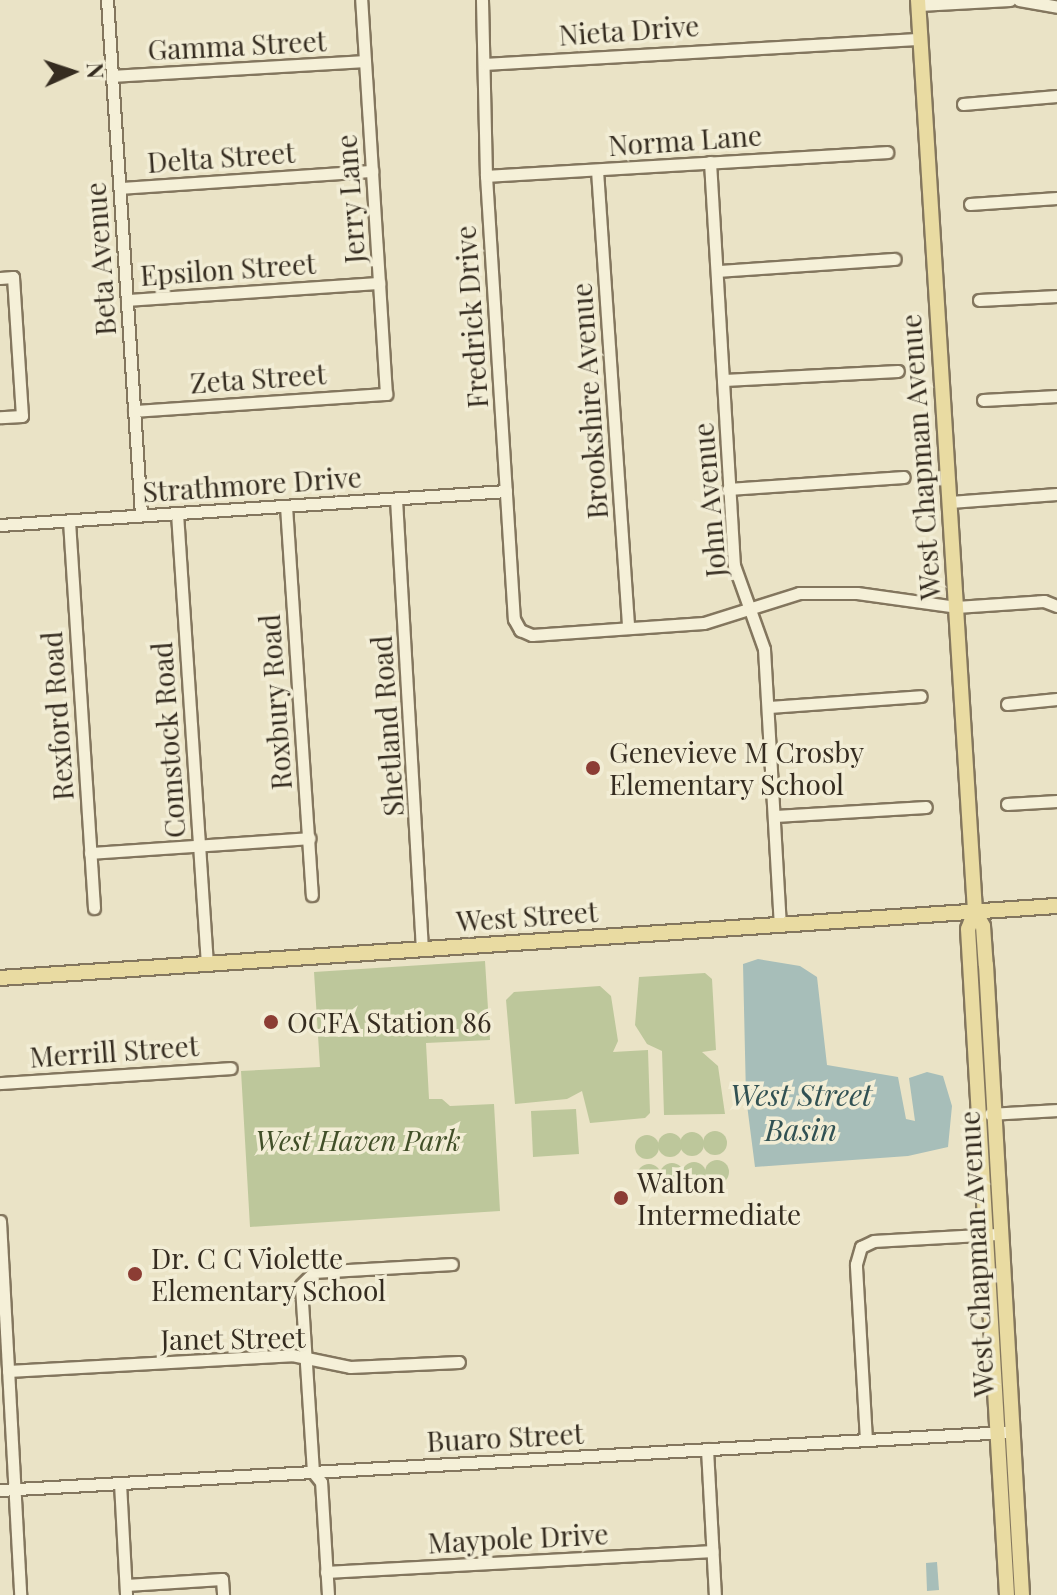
<!DOCTYPE html>
<style>
body{margin:0}
#map{position:relative;width:1057px;height:1595px;overflow:hidden;background:#eae3c6;font-family:"Playfair Display",serif}
div>[style]{position:absolute}
.green>*{inset:0;background:#bdc79b}
.round{border-radius:50%}
.water>*{inset:0;background:#a7beb9}
.roads{filter:drop-shadow(2px 0 #83765e) drop-shadow(-2px 0 #83765e) drop-shadow(0 2px #83765e) drop-shadow(0 -2px #83765e)}
.minor>*{height:11px;margin:-5.5px;padding:0 5.5px;transform-origin:5.5px;border-radius:5.5px;background:#f5f0d8}
.major>*{height:14px;margin:-7px;padding:0 7px;transform-origin:7px;border-radius:7px;background:#e9dba2}
.dots>*{width:22px;height:22px;translate:-50% -50%;box-sizing:border-box;border:4px solid #f2edd5;border-radius:50%}
span{translate:-50% -50%;white-space:nowrap;text-align:center;line-height:1.15;-webkit-text-stroke:7px #f2edd5;paint-order:stroke}
.street-label{font-size:28px;color:#352c20}
.poi-label{font-size:28px;color:#352c20}
.left{translate:0 -50%;text-align:left}
.park-label{font-size:28px;color:#414f28;font-style:italic}
.water-label{font-size:30px;color:#315153;font-style:italic}
.north{position:absolute;left:32px;top:32px;width:80px;height:80px;-webkit-text-stroke:6px #f2edd5;paint-order:stroke;rotate:87deg;font-size:22px;font-weight:700;line-height:32px;text-align:center;color:#352c20}
.north::after{content:'';display:block;margin:auto;width:28px;height:36px;background:#352c20;clip-path:polygon(50% 0,100% 100%,50% 72%,0 100%)}
</style>
<div id="map">
<div class="green">
<i style="clip-path:polygon(485px 961px,490px 1040px,426px 1043px,429px 1099px,442px 1099px,450px 1106px,494px 1104px,500px 1211px,250px 1227px,241px 1071px,320px 1067px,314px 972px)"></i>
<i style="clip-path:polygon(705px 973px,712px 979px,716px 1050px,702px 1052px,718px 1066px,725px 1114px,664px 1115px,662px 1051px,647px 1044px,635px 1025px,639px 977px)"></i>
<i style="clip-path:polygon(600px 986px,611px 996px,618px 1041px,613px 1052px,648px 1050px,650px 1113px,645px 1118px,590px 1123px,582px 1091px,567px 1099px,515px 1104px,506px 1000px,514px 992px)"></i>
<i style="clip-path:polygon(576px 1109px,579px 1154px,533px 1157px,531px 1111px)"></i>
<i class="round" style="left:703px;top:1131px;width:24px;height:24px"></i>
<i class="round" style="left:680px;top:1132px;width:24px;height:24px"></i>
<i class="round" style="left:658px;top:1133px;width:24px;height:24px"></i>
<i class="round" style="left:635px;top:1135px;width:24px;height:24px"></i>
<i class="round" style="left:705px;top:1160px;width:24px;height:24px"></i>
<i class="round" style="left:682px;top:1162px;width:24px;height:24px"></i>
<i class="round" style="left:660px;top:1163px;width:24px;height:24px"></i>
<i class="round" style="left:637px;top:1164px;width:24px;height:24px"></i>
</div>
<div class="water">
<i style="clip-path:polygon(758px 959px,800px 966px,817px 977px,827px 1065px,898px 1077px,906px 1119px,915px 1121px,909px 1078px,927px 1072px,943px 1076px,952px 1106px,948px 1147px,908px 1156px,755px 1167px,746px 1097px,743px 964px)"></i>
<i style="clip-path:polygon(937px 1562px,939px 1590px,927px 1591px,926px 1563px)"></i>
</div>
<div class="roads">
<div class="minor">
<i style="left:107px;top:0;width:516px;rotate:86.22deg"></i>
<i style="left:482px;top:0;width:176px;rotate:88.7deg"></i>
<i style="left:486px;top:176px;width:444px;rotate:86.4deg"></i>
<i style="left:514px;top:619px;width:13px;rotate:61deg"></i>
<i style="left:520px;top:630px;width:13px;rotate:23deg"></i>
<i style="left:532px;top:635px;width:172px;rotate:-4deg"></i>
<i style="left:704px;top:623px;width:100px;rotate:-17.5deg"></i>
<i style="left:799px;top:593px;width:58px"></i>
<i style="left:857px;top:593px;width:100px;rotate:8deg"></i>
<i style="left:956px;top:607px;width:88px;rotate:-3.9deg"></i>
<i style="left:1044px;top:601px;width:14px;rotate:21deg"></i>
<i style="left:1019px;top:0;width:39px;rotate:10deg"></i>
<i style="left:919px;top:5px;width:91px;rotate:-3.1deg"></i>
<i style="left:485px;top:64px;width:436px;rotate:-3.3deg"></i>
<i style="left:112px;top:76px;width:253px;rotate:-3.4deg"></i>
<i style="left:963px;top:104px;width:94px;rotate:-4.9deg"></i>
<i style="left:710px;top:162px;width:404px;rotate:86.6deg"></i>
<i style="left:734px;top:565px;width:89px;rotate:70.3deg"></i>
<i style="left:764px;top:649px;width:277px;rotate:86.7deg"></i>
<i style="left:597px;top:170px;width:459px;rotate:86.1deg"></i>
<i style="left:486px;top:176px;width:402px;rotate:-3.4deg"></i>
<i style="left:120px;top:188px;width:253px;rotate:-3.9deg"></i>
<i style="left:970px;top:204px;width:87px;rotate:-3.9deg"></i>
<i style="left:718px;top:271px;width:177px;rotate:-3.9deg"></i>
<i style="left:0;top:278px;width:13px;rotate:-4deg"></i>
<i style="left:13px;top:277px;width:139px;rotate:86.3deg"></i>
<i style="left:22px;top:416px;width:22px;rotate:177deg"></i>
<i style="left:127px;top:300px;width:253px;rotate:-3.9deg"></i>
<i style="left:979px;top:300px;width:78px;rotate:-2.9deg"></i>
<i style="left:724px;top:380px;width:174px;rotate:-3deg"></i>
<i style="left:983px;top:400px;width:74px;rotate:-3.1deg"></i>
<i style="left:134px;top:411px;width:253px;rotate:-3.9deg"></i>
<i style="left:386px;top:394px;width:395px;rotate:-93.6deg"></i>
<i style="left:728px;top:489px;width:176px;rotate:-3.9deg"></i>
<i style="left:396px;top:499px;width:451px;rotate:86.7deg"></i>
<i style="left:950px;top:502px;width:107px;rotate:-4.3deg"></i>
<i style="left:286px;top:506px;width:390px;rotate:86.2deg"></i>
<i style="left:177px;top:513px;width:452px;rotate:86.2deg"></i>
<i style="left:69px;top:521px;width:388px;rotate:86.3deg"></i>
<i style="left:0;top:525px;width:507px;rotate:-3.84deg"></i>
<i style="left:1007px;top:704px;width:50px;rotate:-5.7deg"></i>
<i style="left:769px;top:707px;width:152px;rotate:-4.1deg"></i>
<i style="left:1007px;top:804px;width:50px;rotate:-3.4deg"></i>
<i style="left:775px;top:816px;width:151px;rotate:-3.4deg"></i>
<i style="left:90px;top:853px;width:220px;rotate:-3.9deg"></i>
<i style="left:0;top:1083px;width:231px;rotate:-3.7deg"></i>
<i style="left:990px;top:1114px;width:67px;rotate:-3.4deg"></i>
<i style="left:0;top:1221px;width:375px;rotate:86.9deg"></i>
<i style="left:8px;top:1371px;width:284px;rotate:-3.2deg"></i>
<i style="left:292px;top:1355px;width:59px;rotate:11.7deg"></i>
<i style="left:350px;top:1367px;width:109px;rotate:-2.6deg"></i>
<i style="left:866px;top:1440px;width:176px;rotate:-93.3deg"></i>
<i style="left:856px;top:1264px;width:18px;rotate:-74deg"></i>
<i style="left:861px;top:1247px;width:14px;rotate:-25deg"></i>
<i style="left:874px;top:1241px;width:127px;rotate:-3.2deg"></i>
<i style="left:707px;top:1449px;width:146px;rotate:86.9deg"></i>
<i style="left:120px;top:1483px;width:112px;rotate:86.9deg"></i>
<i style="left:0;top:1490px;width:1008px;rotate:-3.3deg"></i>
<i style="left:326px;top:1572px;width:387px;rotate:-3.1deg"></i>
<i style="left:126px;top:1585px;width:96px;rotate:-3.6deg"></i>
<i style="left:222px;top:1579px;width:16px;rotate:86deg"></i>
<i style="left:328px;top:1595px;width:113px;rotate:-93.5deg"></i>
<i style="left:321px;top:1482px;width:13px;rotate:-129deg"></i>
<i style="left:313px;top:1472px;width:187px;rotate:-93.7deg"></i>
<i style="left:301px;top:1285px;width:18px;rotate:-45deg"></i>
<i style="left:314px;top:1272px;width:138px;rotate:-3.3deg"></i>
</div>
<div class="major">
<i style="left:918px;top:0;width:913px;rotate:86.42deg"></i>
<i style="left:975px;top:911px;width:17px;rotate:62deg"></i>
<i style="left:983px;top:926px;width:39px;rotate:86deg"></i>
<i style="left:986px;top:965px;width:631px;rotate:86.73deg"></i>
<i style="left:975px;top:911px;width:19px;rotate:111deg"></i>
<i style="left:968px;top:929px;width:667px;rotate:86.65deg"></i>
<i style="left:0;top:978px;width:1059px;rotate:-3.9deg"></i>
</div>
</div>
<div class="dots">
<i style="left:593px;top:768px;background:#8c3d34"></i>
<i style="left:271px;top:1022px;background:#8c3d34"></i>
<i style="left:621px;top:1198px;background:#8c3d34"></i>
<i style="left:135px;top:1274px;background:#8c3d34"></i>
</div>
<div class="street-label">
<span style="left:629px;top:30px;rotate:-4deg">Nieta Drive</span>
<span style="left:237px;top:45px;rotate:-3deg">Gamma Street</span>
<span style="left:685px;top:140px;rotate:-4deg">Norma Lane</span>
<span style="left:221px;top:157px;rotate:-4deg">Delta Street</span>
<span style="left:350px;top:199px;rotate:-94deg">Jerry Lane</span>
<span style="left:100px;top:259px;rotate:-94deg">Beta Avenue</span>
<span style="left:228px;top:269px;rotate:-4deg">Epsilon Street</span>
<span style="left:471px;top:317px;rotate:-94deg">Fredrick Drive</span>
<span style="left:258px;top:378px;rotate:-4deg">Zeta Street</span>
<span style="left:589px;top:401px;rotate:-94deg">Brookshire Avenue</span>
<span style="left:920px;top:457px;rotate:-94deg">West Chapman Avenue</span>
<span style="left:252px;top:484px;rotate:-4deg">Strathmore Drive</span>
<span style="left:709px;top:500px;rotate:-95deg">John Avenue</span>
<span style="left:275px;top:702px;rotate:-94deg">Roxbury Road</span>
<span style="left:57px;top:716px;rotate:-94deg">Rexford Road</span>
<span style="left:387px;top:726px;rotate:-94deg">Shetland Road</span>
<span style="left:168px;top:740px;rotate:-94deg">Comstock Road</span>
<span style="left:527px;top:916px;rotate:-4deg">West Street</span>
<span style="left:114px;top:1051px;rotate:-4deg">Merrill Street</span>
<span style="left:976px;top:1254px;rotate:-93deg">West Chapman Avenue</span>
<span style="left:233px;top:1338px;rotate:-1deg">Janet Street</span>
<span style="left:505px;top:1437px;rotate:-3deg">Buaro Street</span>
<span style="left:518px;top:1538px;rotate:-3deg">Maypole Drive</span>
</div>
<div class="poi-label">
<span class="left" style="left:609px;top:768px">Genevieve M Crosby<br>Elementary School</span>
<span class="left" style="left:287px;top:1022px">OCFA Station 86</span>
<span class="left" style="left:637px;top:1198px">Walton<br>Intermediate</span>
<span class="left" style="left:151px;top:1274px">Dr. C C Violette<br>Elementary School</span>
</div>
<div class="park-label">
<span style="left:358px;top:1140px">West Haven Park</span>
</div>
<div class="water-label">
<span style="left:801px;top:1111px">West Street<br>Basin</span>
</div>
<div class="north">N</div>
</div>
